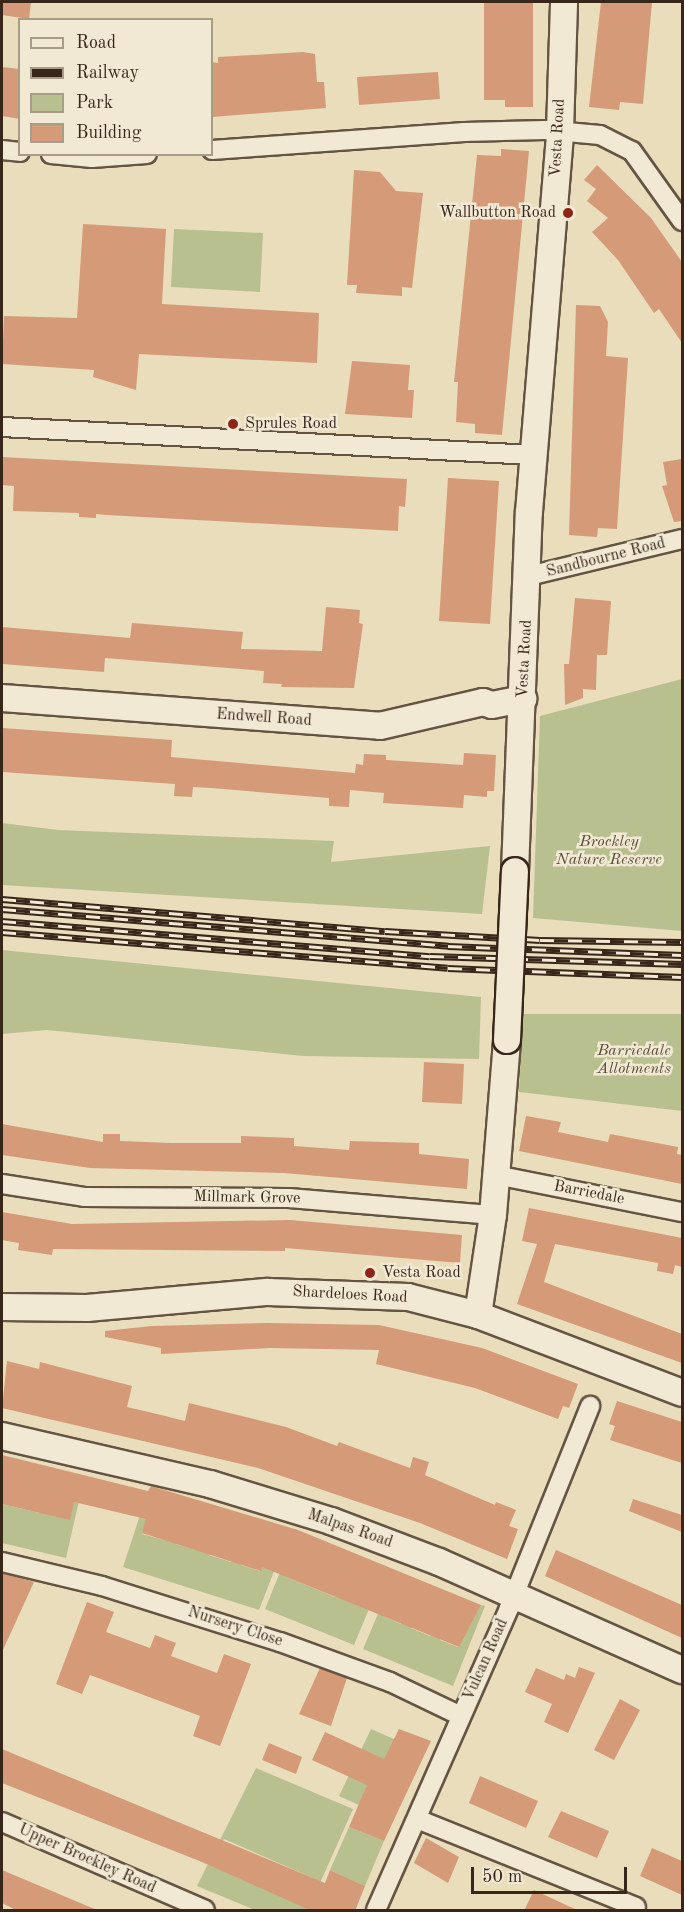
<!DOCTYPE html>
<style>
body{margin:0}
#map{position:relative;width:684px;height:1912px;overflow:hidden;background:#e9ddbc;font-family:"Old Standard TT",serif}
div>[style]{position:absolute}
.green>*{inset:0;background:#b9c08f}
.building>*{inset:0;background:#d59a78}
.roads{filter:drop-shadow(2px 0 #655442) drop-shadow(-2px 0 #655442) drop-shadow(0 2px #655442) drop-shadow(0 -2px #655442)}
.street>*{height:18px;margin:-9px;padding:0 9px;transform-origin:9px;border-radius:9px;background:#f1e9d3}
.secondary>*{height:26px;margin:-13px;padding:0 13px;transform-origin:13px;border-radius:13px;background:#f1e9d3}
.rail>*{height:7px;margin-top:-3.5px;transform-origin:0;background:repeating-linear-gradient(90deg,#f1e9d3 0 14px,#39261a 0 28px);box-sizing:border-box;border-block:2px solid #39261a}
.bridges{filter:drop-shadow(2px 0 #39261a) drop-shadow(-2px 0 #39261a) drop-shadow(0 2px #39261a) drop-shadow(0 -2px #39261a)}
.secondary-bridge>*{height:26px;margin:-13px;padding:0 13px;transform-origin:13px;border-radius:13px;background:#f1e9d3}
.dots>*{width:16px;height:16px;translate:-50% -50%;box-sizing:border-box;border:3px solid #f1e9d3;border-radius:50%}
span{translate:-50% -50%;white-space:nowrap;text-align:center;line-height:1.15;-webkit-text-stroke:5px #f1e9d3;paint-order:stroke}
.street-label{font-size:16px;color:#39261a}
.poi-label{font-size:16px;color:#39261a}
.right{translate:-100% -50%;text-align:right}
.left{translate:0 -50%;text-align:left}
.park-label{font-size:16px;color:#594c37;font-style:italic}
.frame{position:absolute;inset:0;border:3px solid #39261a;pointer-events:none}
.legend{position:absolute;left:18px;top:18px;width:195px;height:138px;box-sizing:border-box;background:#f1e9d3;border:2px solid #a79b89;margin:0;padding:8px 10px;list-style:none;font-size:18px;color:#39261a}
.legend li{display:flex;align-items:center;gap:12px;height:30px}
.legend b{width:30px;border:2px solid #a79b89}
.scale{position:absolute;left:471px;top:1867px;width:156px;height:27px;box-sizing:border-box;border:3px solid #39261a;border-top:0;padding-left:8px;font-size:18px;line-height:21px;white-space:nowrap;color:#39261a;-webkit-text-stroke:4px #f1e9d3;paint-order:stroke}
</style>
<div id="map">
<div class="green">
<i style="clip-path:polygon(174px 229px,263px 233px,260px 292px,171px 287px)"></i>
<i style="clip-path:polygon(682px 679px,682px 931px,533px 918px,540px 716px)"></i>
<i style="clip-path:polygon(2px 823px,58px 830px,334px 841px,331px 862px,490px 846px,482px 914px,2px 885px)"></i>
<i style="clip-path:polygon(2px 950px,481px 997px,479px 1059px,303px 1056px,47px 1030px,2px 1034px)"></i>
<i style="clip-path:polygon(523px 1014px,682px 1014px,682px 1111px,519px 1092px)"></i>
<i style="clip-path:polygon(74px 1500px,79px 1501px,66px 1558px,2px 1543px,2px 1504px,40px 1513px)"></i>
<i style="clip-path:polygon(141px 1512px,148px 1514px,142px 1534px,164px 1540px,170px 1521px,182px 1525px,176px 1544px,195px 1550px,202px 1531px,209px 1555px,231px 1562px,237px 1542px,241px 1565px,260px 1571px,267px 1551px,290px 1530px,259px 1610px,123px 1567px)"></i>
<i style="clip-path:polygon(287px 1555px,285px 1576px,294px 1580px,335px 1597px,376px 1592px,354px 1645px,265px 1609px)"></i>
<i style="clip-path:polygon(386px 1595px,383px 1616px,401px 1624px,409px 1605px,419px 1609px,411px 1628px,430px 1636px,448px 1620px,440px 1640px,458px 1647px,481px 1605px,485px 1606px,453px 1686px,363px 1649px)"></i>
<i style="clip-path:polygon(371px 1729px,403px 1743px,370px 1810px,339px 1796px)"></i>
<i style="clip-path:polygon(evenodd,256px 1768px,353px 1809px,308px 1910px,255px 1910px,197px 1886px,256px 1768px,224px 1839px,315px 1879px,212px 1866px,224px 1839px)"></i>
<i style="clip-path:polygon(349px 1827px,384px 1841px,365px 1886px,330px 1870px)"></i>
</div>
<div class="building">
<i style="clip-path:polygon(2px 2px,31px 2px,29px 19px,2px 15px)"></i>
<i style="clip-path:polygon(484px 2px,533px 2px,533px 107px,505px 107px,505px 100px,484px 100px)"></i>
<i style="clip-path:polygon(601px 2px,652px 2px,643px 104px,620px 102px,619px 110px,589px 107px)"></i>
<i style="clip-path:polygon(303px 52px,315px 54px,317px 82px,324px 82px,326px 108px,212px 117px,212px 62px,218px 63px,218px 57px)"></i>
<i style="clip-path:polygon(2px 67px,20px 69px,20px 119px,2px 116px)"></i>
<i style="clip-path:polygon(438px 72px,440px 99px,359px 105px,357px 77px)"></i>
<i style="clip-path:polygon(501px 149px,529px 151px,502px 435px,475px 433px,475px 424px,456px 422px,458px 382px,454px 382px,477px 155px,501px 156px)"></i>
<i style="clip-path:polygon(597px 165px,651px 218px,682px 262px,682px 343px,659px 309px,654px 313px,618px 260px,592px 232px,608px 218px,587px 201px,596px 189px,584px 180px)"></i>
<i style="clip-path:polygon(354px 170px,380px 172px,396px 191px,423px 193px,412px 288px,402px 287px,402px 296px,356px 293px,357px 285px,347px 285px)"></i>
<i style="clip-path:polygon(83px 224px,166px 229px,162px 304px,319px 313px,317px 363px,139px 354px,136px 390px,93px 377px,94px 370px,2px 364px,4px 316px,77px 318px)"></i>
<i style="clip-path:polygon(576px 305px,600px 306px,608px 322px,606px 356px,628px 358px,617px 529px,598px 528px,597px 537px,569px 535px)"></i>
<i style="clip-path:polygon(352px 361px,410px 365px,408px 390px,414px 390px,412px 418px,345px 414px)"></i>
<i style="clip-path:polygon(2px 457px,407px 479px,405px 507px,399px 506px,398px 531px,107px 515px,96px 514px,96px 518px,79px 517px,79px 513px,13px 511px,14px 486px,2px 485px)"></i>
<i style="clip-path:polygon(682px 459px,682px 521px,674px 522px,662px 486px,667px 485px,663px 462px)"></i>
<i style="clip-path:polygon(448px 478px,499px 481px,490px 624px,439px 621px)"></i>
<i style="clip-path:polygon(575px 598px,611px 601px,607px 655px,597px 655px,596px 690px,583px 689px,583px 698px,565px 705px,564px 664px,569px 664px)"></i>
<i style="clip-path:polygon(326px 607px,360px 610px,359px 623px,363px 624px,354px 688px,281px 687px,282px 684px,263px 683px,264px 671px,105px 658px,104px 672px,2px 664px,2px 627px,130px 638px,132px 623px,243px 632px,241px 649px,322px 651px)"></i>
<i style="clip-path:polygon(2px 728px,172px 740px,171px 757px,355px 773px,356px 764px,363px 765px,364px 754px,386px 755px,386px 760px,463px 765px,464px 753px,496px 755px,494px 791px,487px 791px,487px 797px,464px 795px,463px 808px,383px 803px,384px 793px,350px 790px,349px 807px,329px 806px,329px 798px,211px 788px,193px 787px,192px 797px,174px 796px,175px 784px,2px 772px)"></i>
<i style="clip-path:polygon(424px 1062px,464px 1064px,462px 1104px,422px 1102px)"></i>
<i style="clip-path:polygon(526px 1116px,561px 1122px,558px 1132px,608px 1142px,610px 1134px,678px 1147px,677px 1154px,682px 1155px,682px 1184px,519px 1151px)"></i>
<i style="clip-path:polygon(2px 1124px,103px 1142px,103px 1134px,120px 1134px,120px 1141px,172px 1143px,241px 1143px,241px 1136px,294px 1138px,294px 1146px,349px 1150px,350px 1141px,419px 1143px,419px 1154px,469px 1159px,467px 1189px,284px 1173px,90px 1168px,2px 1155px)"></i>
<i style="clip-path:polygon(529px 1208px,682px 1238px,682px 1267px,675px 1265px,673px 1274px,657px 1271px,658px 1263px,555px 1244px,544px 1282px,682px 1334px,682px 1363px,517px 1304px,537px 1244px,522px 1241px)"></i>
<i style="clip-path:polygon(2px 1212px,72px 1224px,290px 1220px,462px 1235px,460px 1263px,285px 1248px,285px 1251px,53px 1249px,52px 1255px,18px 1250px,19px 1243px,2px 1240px)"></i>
<i style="clip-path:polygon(268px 1323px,379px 1325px,482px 1348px,578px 1384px,569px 1408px,563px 1406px,558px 1419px,475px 1388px,376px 1364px,379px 1350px,270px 1348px,161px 1354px,161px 1348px,105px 1337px,105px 1331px,152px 1326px)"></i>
<i style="clip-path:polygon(7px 1361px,39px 1369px,40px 1362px,132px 1386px,127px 1407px,157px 1414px,185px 1421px,189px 1403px,286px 1427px,337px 1446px,339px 1442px,410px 1468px,413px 1457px,429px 1462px,425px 1475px,495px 1505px,496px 1502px,516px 1510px,509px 1526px,518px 1529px,507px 1559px,420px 1523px,258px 1468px,2px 1408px)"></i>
<i style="clip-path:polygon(617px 1401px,682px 1422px,682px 1463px,610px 1440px,615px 1426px,609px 1424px)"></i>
<i style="clip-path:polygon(2px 1455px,148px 1491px,151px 1486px,298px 1530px,481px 1605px,459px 1647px,262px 1567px,261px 1571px,142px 1533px,146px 1519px,74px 1502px,70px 1520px,2px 1504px)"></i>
<i style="clip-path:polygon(633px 1499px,682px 1515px,682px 1532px,629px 1511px)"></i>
<i style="clip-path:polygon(556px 1550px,682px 1605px,682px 1638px,545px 1576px)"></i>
<i style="clip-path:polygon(2px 1573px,34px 1582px,2px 1652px)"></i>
<i style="clip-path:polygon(87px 1602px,114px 1612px,106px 1632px,150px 1648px,155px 1635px,176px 1643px,171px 1656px,217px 1673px,224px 1654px,251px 1664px,220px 1746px,193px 1736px,200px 1716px,90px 1675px,82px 1694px,56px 1684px)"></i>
<i style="clip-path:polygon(579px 1667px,595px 1673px,568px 1733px,544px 1722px,552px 1704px,525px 1692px,536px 1668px,564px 1680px,566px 1674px,575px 1678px)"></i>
<i style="clip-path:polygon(320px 1668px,347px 1678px,331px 1726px,299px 1714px)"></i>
<i style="clip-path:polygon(620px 1699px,640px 1710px,614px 1760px,594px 1750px)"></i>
<i style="clip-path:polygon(399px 1729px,431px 1741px,384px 1841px,349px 1827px,367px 1785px,312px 1760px,325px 1732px,384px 1759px)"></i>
<i style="clip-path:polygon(269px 1743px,302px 1757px,296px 1774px,262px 1760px)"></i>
<i style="clip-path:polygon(2px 1749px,325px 1883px,330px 1870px,365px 1886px,355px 1911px,312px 1911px,202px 1862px,2px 1783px)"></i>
<i style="clip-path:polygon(480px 1776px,538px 1801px,526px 1828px,469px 1803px)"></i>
<i style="clip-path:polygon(561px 1811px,609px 1831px,597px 1858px,548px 1837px)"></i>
<i style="clip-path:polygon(426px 1838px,459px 1857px,448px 1883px,414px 1863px)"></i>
<i style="clip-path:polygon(652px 1848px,682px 1861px,682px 1895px,640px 1876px)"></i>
<i style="clip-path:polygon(2px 1870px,97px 1910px,97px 1911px,18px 1911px,2px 1903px)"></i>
<i style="clip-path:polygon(534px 1890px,579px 1911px,524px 1911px)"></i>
</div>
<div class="roads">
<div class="street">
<i style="left:2px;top:150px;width:18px;rotate:6deg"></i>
<i style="left:212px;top:150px;width:253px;rotate:-4.1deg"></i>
<i style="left:464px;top:132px;width:81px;rotate:-1.4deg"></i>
<i style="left:545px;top:130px;width:55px;rotate:5.2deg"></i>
<i style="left:600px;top:135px;width:36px;rotate:27deg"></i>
<i style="left:632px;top:151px;width:86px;rotate:54.5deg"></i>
<i style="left:51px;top:154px;width:41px;rotate:5.6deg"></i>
<i style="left:92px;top:158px;width:55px;rotate:-4.2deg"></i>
<i style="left:2px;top:427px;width:532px;rotate:3.02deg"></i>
<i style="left:529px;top:576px;width:157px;rotate:-13.6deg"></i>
<i style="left:496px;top:1175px;width:190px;rotate:11.3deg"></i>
<i style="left:2px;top:1184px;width:83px;rotate:9deg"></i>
<i style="left:84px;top:1197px;width:205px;rotate:0.3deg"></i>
<i style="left:289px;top:1198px;width:205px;rotate:4.8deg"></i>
<i style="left:2px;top:1562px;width:103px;rotate:13.5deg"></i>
<i style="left:102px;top:1586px;width:187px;rotate:17.5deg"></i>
<i style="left:280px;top:1642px;width:117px;rotate:20deg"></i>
<i style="left:390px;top:1682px;width:79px;rotate:25.6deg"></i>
<i style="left:417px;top:1819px;width:236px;rotate:21.9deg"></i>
<i style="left:2px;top:1822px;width:221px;rotate:23.4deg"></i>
<i style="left:376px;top:1910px;width:330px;rotate:-66.2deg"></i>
<i style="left:509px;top:1608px;width:218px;rotate:-68.1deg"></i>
</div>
<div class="secondary">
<i style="left:2px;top:698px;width:379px;rotate:4.2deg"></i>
<i style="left:380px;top:726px;width:106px;rotate:-13.1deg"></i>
<i style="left:483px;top:702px;width:9px;rotate:18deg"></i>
<i style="left:492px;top:705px;width:32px;rotate:-11deg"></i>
<i style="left:515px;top:871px;width:359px;rotate:-87.8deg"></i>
<i style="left:529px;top:512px;width:382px;rotate:-85.3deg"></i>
<i style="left:560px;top:131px;width:129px;rotate:-88.2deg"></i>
<i style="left:2px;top:1307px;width:85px;rotate:0.7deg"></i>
<i style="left:87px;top:1308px;width:182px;rotate:-5.1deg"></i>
<i style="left:268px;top:1292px;width:140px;rotate:2deg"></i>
<i style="left:408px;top:1297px;width:72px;rotate:14.4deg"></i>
<i style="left:478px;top:1315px;width:218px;rotate:20.9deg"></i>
<i style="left:478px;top:1315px;width:101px;rotate:-81.5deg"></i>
<i style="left:493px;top:1215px;width:176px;rotate:-85.4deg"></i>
<i style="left:2px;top:1436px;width:213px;rotate:13deg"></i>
<i style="left:210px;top:1484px;width:127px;rotate:17deg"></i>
<i style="left:331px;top:1521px;width:116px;rotate:20.8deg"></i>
<i style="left:439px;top:1562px;width:266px;rotate:24deg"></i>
</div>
</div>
<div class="rail">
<i style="left:2px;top:899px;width:384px;rotate:4.8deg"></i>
<i style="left:385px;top:931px;width:155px;rotate:3.3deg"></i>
<i style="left:540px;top:940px;width:142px;rotate:0.8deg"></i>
<i style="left:2px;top:909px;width:448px;rotate:4.7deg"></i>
<i style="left:448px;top:946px;width:234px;rotate:2.2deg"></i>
<i style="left:2px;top:921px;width:429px;rotate:4.7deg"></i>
<i style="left:430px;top:956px;width:252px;rotate:1.8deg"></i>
<i style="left:2px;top:932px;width:447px;rotate:4.6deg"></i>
<i style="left:448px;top:968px;width:234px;rotate:2.2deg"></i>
</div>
<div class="bridges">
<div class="secondary-bridge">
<i style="left:507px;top:1040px;width:169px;rotate:-87.3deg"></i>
</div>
</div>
<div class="dots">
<i style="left:568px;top:213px;background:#8f2418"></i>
<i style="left:233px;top:424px;background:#8f2418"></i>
<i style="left:370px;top:1273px;background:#8f2418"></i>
</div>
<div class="street-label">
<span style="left:558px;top:138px;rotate:-87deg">Vesta Road</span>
<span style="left:606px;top:558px;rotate:-14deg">Sandbourne Road</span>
<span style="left:525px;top:659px;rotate:-87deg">Vesta Road</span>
<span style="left:264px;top:718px;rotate:4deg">Endwell Road</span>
<span style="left:589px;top:1193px;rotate:11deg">Barriedale</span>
<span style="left:247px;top:1198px;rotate:1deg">Millmark Grove</span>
<span style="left:350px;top:1295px;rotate:3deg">Shardeloes Road</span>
<span style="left:350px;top:1529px;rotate:19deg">Malpas Road</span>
<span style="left:235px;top:1627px;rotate:18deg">Nursery Close</span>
<span style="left:486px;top:1660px;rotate:-66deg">Vulcan Road</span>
<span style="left:87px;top:1859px;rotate:24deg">Upper Brockley Road</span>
</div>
<div class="poi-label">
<span class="right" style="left:556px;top:213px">Wallbutton Road</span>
<span class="left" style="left:245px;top:424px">Sprules Road</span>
<span class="left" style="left:382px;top:1273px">Vesta Road</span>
</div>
<div class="park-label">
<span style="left:609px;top:851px">Brockley<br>Nature Reserve</span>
<span style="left:634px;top:1060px">Barriedale<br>Allotments</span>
</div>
<div class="frame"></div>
<ul class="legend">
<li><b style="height:8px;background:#f1e9d3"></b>Road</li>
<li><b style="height:8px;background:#39261a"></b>Railway</li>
<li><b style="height:16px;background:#b9c08f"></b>Park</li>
<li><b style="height:16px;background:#d59a78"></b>Building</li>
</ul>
<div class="scale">50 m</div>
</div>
